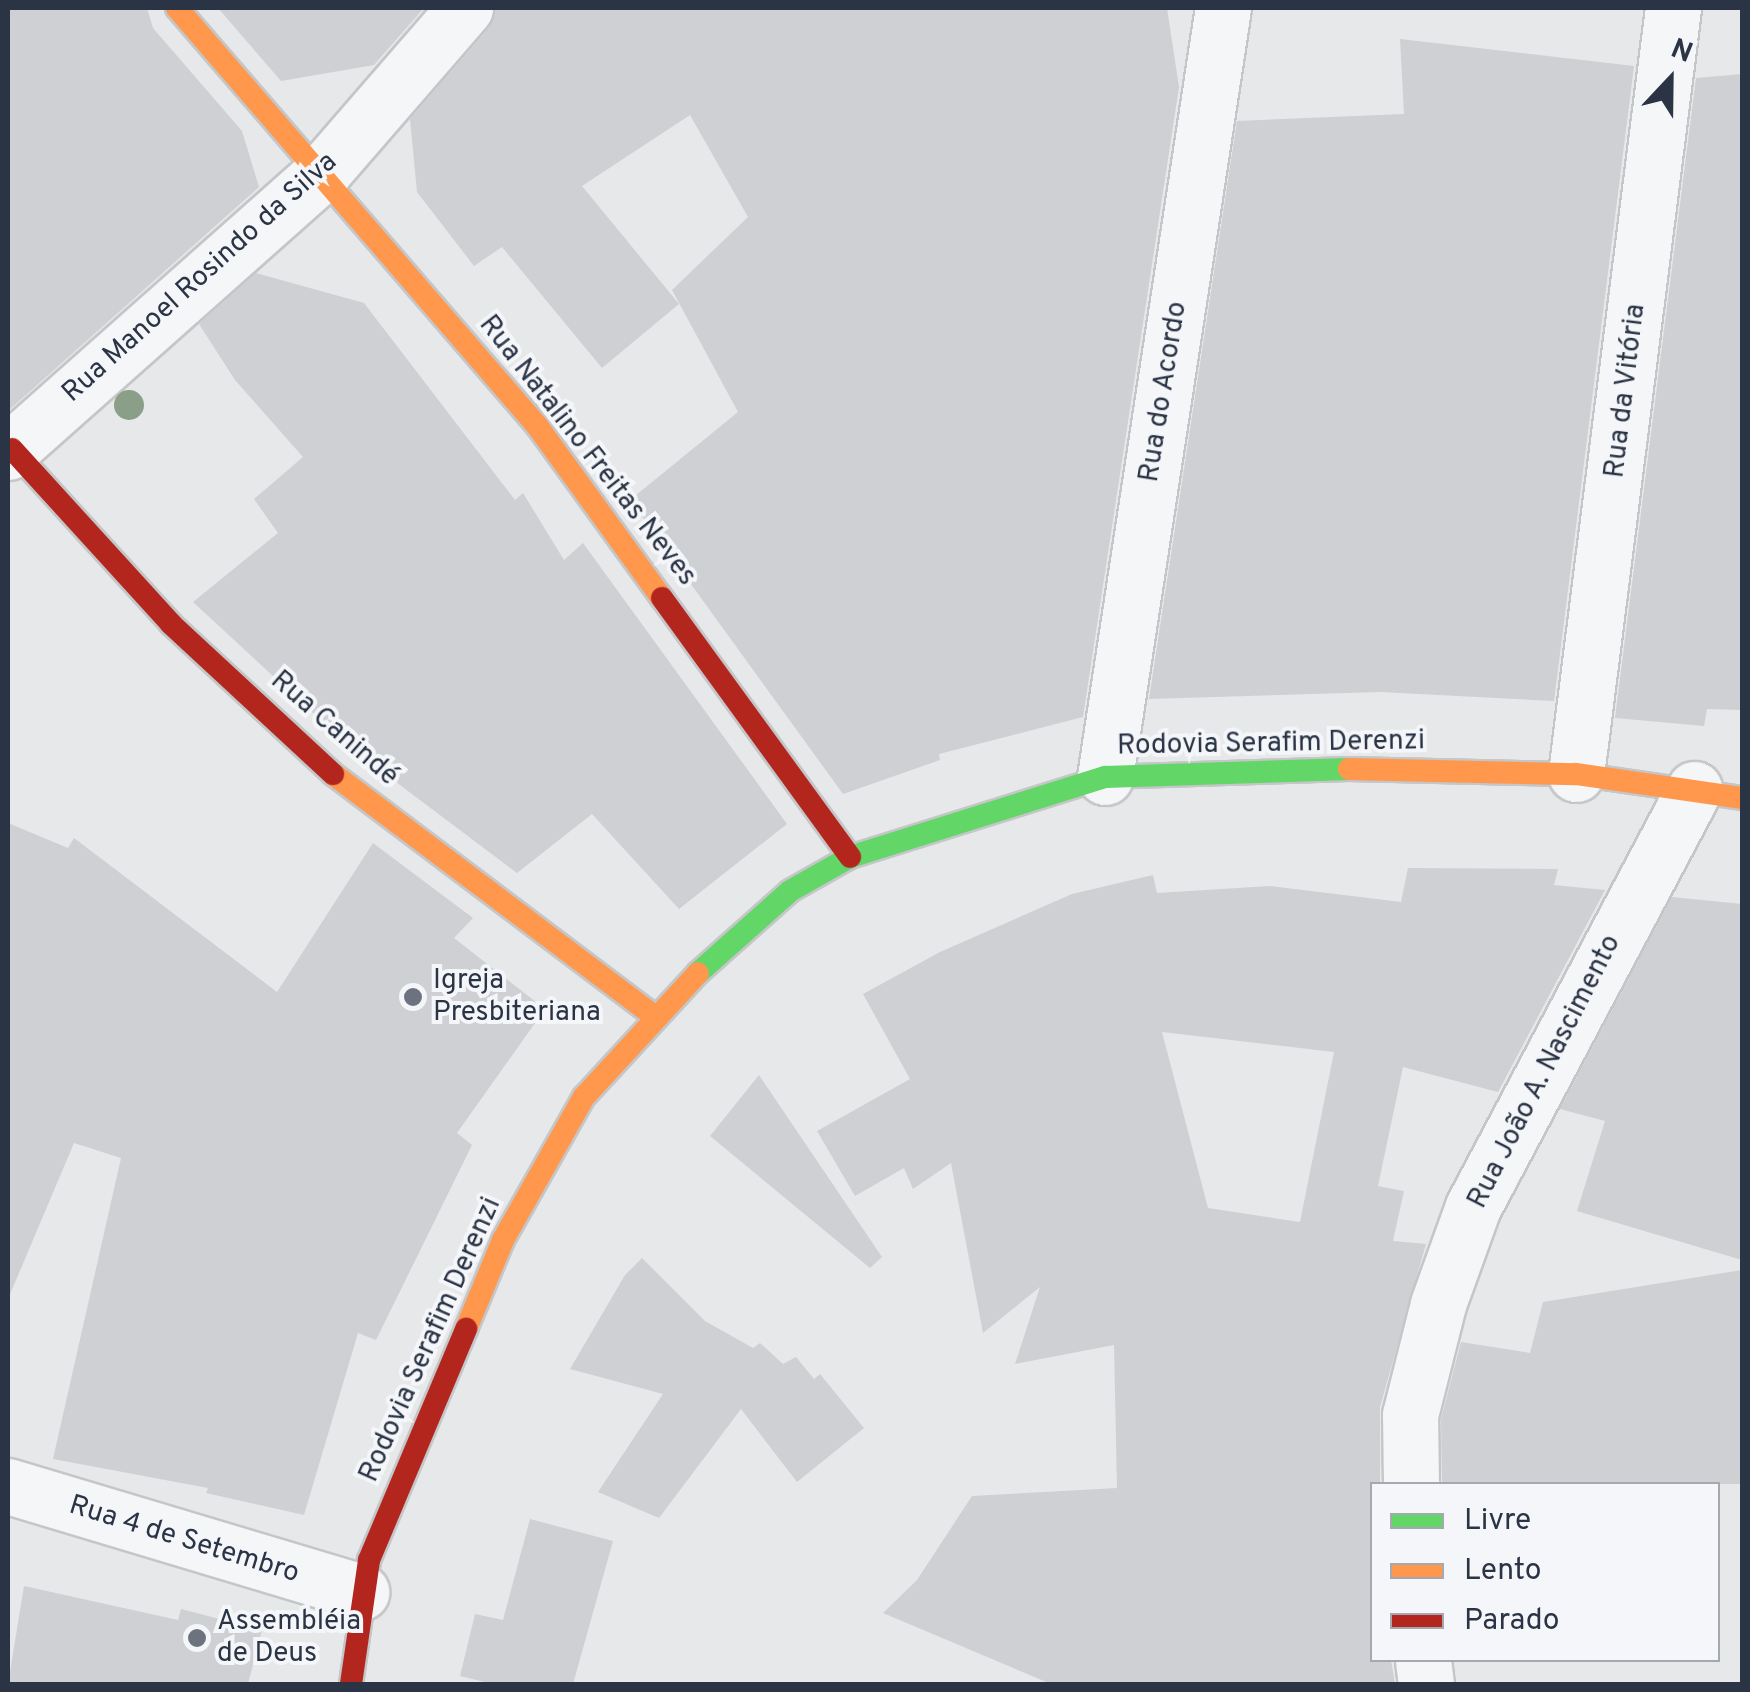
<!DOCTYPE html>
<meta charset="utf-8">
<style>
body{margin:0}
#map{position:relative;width:1750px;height:1692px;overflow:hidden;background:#e6e8ea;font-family:Overpass,sans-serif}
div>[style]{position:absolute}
.building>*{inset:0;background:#ced0d3}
.roads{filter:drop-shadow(2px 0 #c4c6c8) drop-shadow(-2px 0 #c4c6c8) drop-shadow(0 2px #c4c6c8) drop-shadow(0 -2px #c4c6c8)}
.street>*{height:55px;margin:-27.5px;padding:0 27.5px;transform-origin:27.5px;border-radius:27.5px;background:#f5f6f7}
.fast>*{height:22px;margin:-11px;padding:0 11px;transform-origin:11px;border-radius:11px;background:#63d668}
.slow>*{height:22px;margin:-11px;padding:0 11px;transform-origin:11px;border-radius:11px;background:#ff974d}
.jam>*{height:22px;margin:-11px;padding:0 11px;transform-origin:11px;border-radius:11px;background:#b3261e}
.trees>*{width:30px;height:30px;margin:-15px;border-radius:50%;background:#8a9e88}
.dots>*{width:28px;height:28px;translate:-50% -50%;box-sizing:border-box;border:5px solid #f4f6f9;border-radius:50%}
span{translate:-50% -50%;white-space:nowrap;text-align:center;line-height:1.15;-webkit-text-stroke:8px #f4f6f9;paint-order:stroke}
.street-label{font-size:28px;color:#2b3445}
.poi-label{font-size:28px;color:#2b3445}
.left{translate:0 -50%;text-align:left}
.frame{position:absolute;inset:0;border:10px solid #2b3445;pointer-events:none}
.legend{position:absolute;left:1370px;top:1482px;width:350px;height:180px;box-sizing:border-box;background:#f4f6f9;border:2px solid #a4a8b1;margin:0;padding:12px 18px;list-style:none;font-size:30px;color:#2b3445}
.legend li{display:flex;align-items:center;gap:20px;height:50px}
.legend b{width:50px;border:2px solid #a4a8b1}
.north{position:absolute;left:1620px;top:30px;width:100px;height:100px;-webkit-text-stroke:8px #f4f6f9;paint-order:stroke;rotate:22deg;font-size:28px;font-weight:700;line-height:40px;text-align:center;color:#2b3445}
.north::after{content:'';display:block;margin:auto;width:35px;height:45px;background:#2b3445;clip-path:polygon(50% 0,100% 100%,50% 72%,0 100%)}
</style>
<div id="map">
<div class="building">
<i style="clip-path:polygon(8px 8px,147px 8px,153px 28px,242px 131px,259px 187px,8px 411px)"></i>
<i style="clip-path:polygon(218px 8px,424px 8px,374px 65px,281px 81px)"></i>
<i style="clip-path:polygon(495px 8px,1167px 8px,1179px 87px,1083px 717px,939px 754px,940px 760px,843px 794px,630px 500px,738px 412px,672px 290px,748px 217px,690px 115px,582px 186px,679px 304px,602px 368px,502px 247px,474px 266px,417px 192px,410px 119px,489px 28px)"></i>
<i style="clip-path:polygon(1400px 39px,1634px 66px,1554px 701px,1380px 692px,1149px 699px,1237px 121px,1404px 114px)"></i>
<i style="clip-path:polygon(1742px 74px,1742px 710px,1707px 709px,1704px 726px,1615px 718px,1696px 78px)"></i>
<i style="clip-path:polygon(256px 273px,364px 303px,515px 500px,523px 493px,564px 560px,583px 543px,787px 824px,679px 909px,592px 814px,517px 873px,352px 749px,193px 602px,278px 533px,254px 499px,303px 457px,235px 380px,199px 324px)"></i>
<i style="clip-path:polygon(8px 823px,68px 848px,74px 838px,277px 992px,373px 843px,473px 918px,454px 938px,545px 1009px,457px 1133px,472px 1145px,376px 1340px,358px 1333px,304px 1515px,206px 1493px,208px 1488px,53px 1459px,121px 1158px,74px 1143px,8px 1299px)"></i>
<i style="clip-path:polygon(evenodd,1408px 868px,1558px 869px,1554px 885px,1605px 890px,1498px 1092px,1403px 1067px,1378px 1186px,1404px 1191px,1393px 1241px,1426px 1244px,1380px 1407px,1380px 1484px,1372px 1484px,1372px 1660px,1391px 1660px,1395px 1684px,1051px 1684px,883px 1613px,917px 1580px,972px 1496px,1117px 1488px,1114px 1345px,1015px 1364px,1040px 1287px,983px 1333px,951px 1163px,913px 1189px,904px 1168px,855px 1196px,817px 1131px,910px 1079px,863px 994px,940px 952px,1072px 894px,1153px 875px,1157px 893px,1270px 886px,1401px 902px,1408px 868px,1162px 1032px,1334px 1052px,1300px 1222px,1208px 1208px,1162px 1032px)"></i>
<i style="clip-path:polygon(1672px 897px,1742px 904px,1742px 1260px,1577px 1211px,1605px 1121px,1560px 1109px)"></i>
<i style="clip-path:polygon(759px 1075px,882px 1257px,870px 1268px,710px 1136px)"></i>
<i style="clip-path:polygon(642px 1258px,705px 1321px,753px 1348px,760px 1343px,783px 1364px,796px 1357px,814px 1379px,820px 1374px,864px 1428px,797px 1482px,741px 1409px,659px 1518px,598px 1492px,663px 1394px,570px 1369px,625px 1275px)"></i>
<i style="clip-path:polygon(1742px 1270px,1742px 1484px,1442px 1484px,1441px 1419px,1461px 1342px,1530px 1353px,1543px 1302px)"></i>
<i style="clip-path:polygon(530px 1519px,613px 1541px,573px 1684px,493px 1684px,460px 1676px,475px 1614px,503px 1620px)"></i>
<i style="clip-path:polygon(24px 1586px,178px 1620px,181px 1609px,262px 1630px,248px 1684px,8px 1684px)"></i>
</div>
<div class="roads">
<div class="street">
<i style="left:8px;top:452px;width:421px;rotate:-41.6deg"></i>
<i style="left:323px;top:172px;width:217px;rotate:-49.1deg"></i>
<i style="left:1576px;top:774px;width:772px;rotate:-82.78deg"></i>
<i style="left:1105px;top:777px;width:778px;rotate:-81.28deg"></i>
<i style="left:1411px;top:1484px;width:69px;rotate:-90.8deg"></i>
<i style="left:1410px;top:1415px;width:114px;rotate:-75.8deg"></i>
<i style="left:1438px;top:1304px;width:103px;rotate:-70.2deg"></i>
<i style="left:1473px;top:1207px;width:473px;rotate:-62.1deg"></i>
<i style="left:8px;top:1486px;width:369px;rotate:16.7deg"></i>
<i style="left:1423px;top:1660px;width:24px;rotate:83deg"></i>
</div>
<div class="fast">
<i style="left:698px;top:973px;width:123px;rotate:-41.7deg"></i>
<i style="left:790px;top:891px;width:69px;rotate:-29.5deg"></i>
<i style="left:850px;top:857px;width:267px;rotate:-17.4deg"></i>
<i style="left:1105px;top:777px;width:244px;rotate:-1.9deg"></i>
</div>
<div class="slow">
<i style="left:177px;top:8px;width:553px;rotate:49.25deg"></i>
<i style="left:538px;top:427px;width:211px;rotate:54.1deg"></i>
<i style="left:1349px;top:769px;width:227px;rotate:1.3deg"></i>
<i style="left:1576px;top:774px;width:168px;rotate:8.2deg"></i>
<i style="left:333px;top:774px;width:401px;rotate:37deg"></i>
<i style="left:466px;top:1329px;width:96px;rotate:-67.4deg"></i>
<i style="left:503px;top:1240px;width:164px;rotate:-60.5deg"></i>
<i style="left:584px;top:1097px;width:168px;rotate:-47.4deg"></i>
</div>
<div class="jam">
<i style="left:12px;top:449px;width:236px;rotate:47.7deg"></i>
<i style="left:171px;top:624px;width:221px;rotate:42.8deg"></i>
<i style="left:662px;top:598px;width:320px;rotate:54deg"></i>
<i style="left:351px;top:1684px;width:125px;rotate:-81.7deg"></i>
<i style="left:369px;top:1560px;width:251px;rotate:-67.2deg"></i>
</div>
</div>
<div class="trees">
<i style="left:129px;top:405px"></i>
</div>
<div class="dots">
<i style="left:413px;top:997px;background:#6c737f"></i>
<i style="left:197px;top:1638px;background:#6c737f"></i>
</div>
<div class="street-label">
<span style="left:200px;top:278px;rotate:-42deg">Rua Manoel Rosindo da Silva</span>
<span style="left:1626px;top:391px;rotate:-83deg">Rua da Vitória</span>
<span style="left:1164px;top:392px;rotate:-81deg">Rua do Acordo</span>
<span style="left:587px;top:451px;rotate:52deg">Rua Natalino Freitas Neves</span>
<span style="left:334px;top:729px;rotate:41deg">Rua Canindé</span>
<span style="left:1271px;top:744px;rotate:-1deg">Rodovia Serafim Derenzi</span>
<span style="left:1545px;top:1072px;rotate:-63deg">Rua João A. Nascimento</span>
<span style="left:431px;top:1340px;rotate:-66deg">Rodovia Serafim Derenzi</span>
<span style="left:184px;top:1540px;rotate:17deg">Rua 4 de Setembro</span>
</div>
<div class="poi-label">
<span class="left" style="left:433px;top:997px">Igreja<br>Presbiteriana</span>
<span class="left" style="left:217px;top:1638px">Assembléia<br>de Deus</span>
</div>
<div class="frame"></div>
<ul class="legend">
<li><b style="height:12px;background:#63d668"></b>Livre</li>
<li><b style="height:12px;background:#ff974d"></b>Lento</li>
<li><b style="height:12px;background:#b3261e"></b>Parado</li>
</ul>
<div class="north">N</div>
</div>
